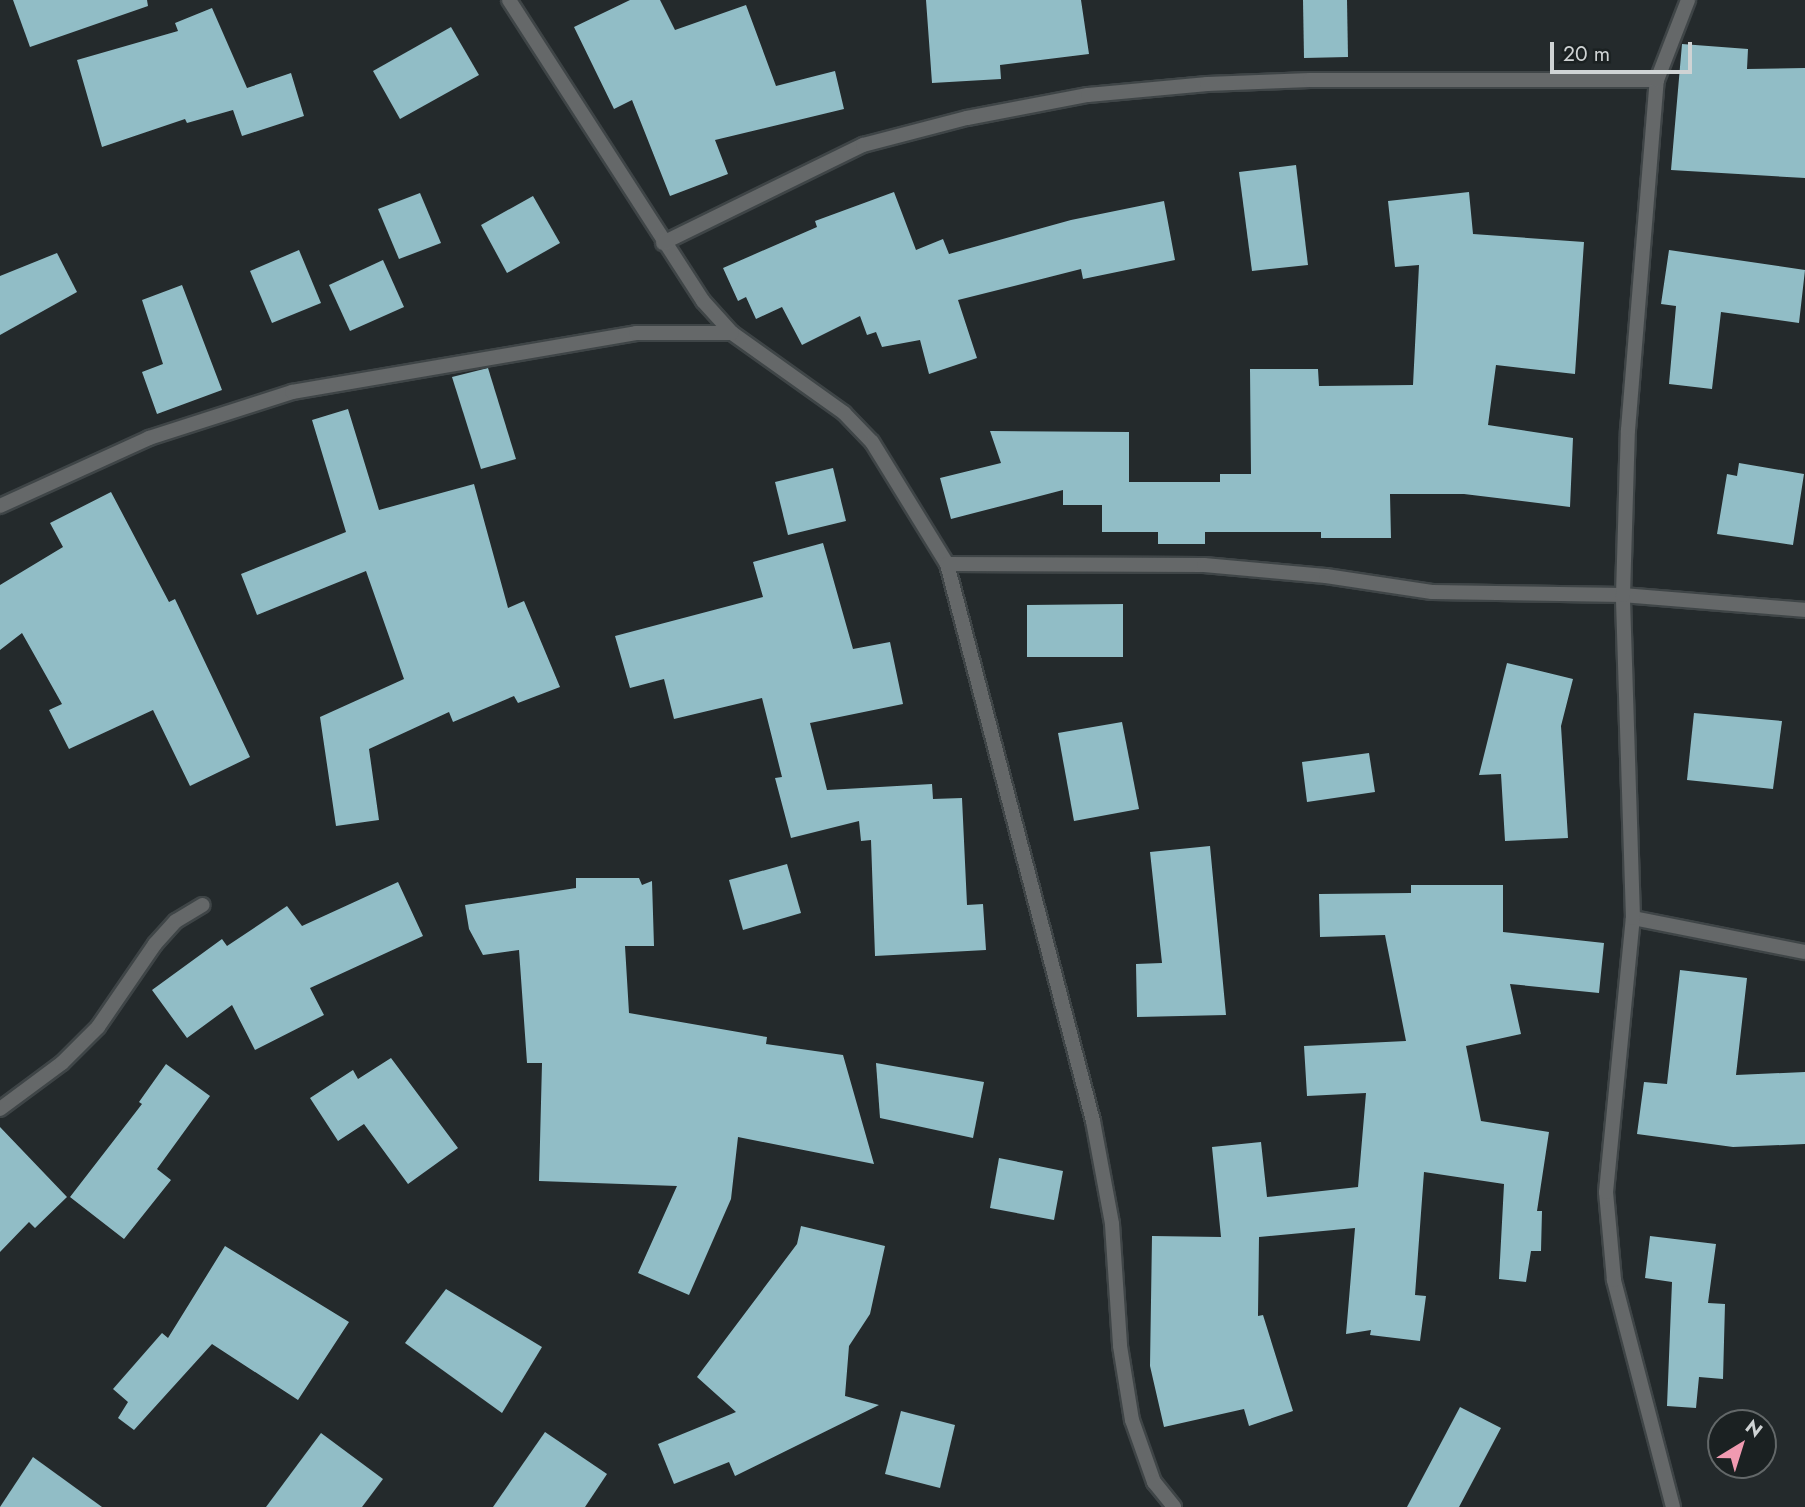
<!DOCTYPE html>
<style>
body{margin:0}
#map{position:relative;width:1805px;height:1507px;overflow:hidden;background:#242a2c;font-family:Jost,sans-serif}
div>[style]{position:absolute}
.building>*{inset:0;background:#91bdc6}
.roads{filter:drop-shadow(2px 0 #3f4547) drop-shadow(-2px 0 #3f4547) drop-shadow(0 2px #3f4547) drop-shadow(0 -2px #3f4547)}
.minor>*{height:14px;margin:-7px;padding:0 7px;transform-origin:7px;border-radius:7px;background:#656869}
span{translate:-50% -50%;white-space:nowrap;text-align:center;line-height:1.15;-webkit-text-stroke:7px #1b2122;paint-order:stroke}
.north{position:absolute;left:1707px;top:1409px;width:70px;height:70px;box-sizing:border-box;background:#1b2122;border:2px solid #636869;border-radius:50%;rotate:38deg;font-size:19px;font-weight:700;line-height:28px;text-align:center;color:#cfd3d4}
.north::after{content:'';display:block;margin:auto;width:24px;height:32px;background:#f19ab1;clip-path:polygon(50% 0,100% 100%,50% 72%,0 100%)}
.scale{position:absolute;left:1550px;top:42px;width:142px;height:32px;box-sizing:border-box;border:4px solid #cfd3d4;border-top:0;padding-left:9px;font-size:21px;line-height:24px;white-space:nowrap;color:#cfd3d4;-webkit-text-stroke:5px #1b2122;paint-order:stroke}
</style>
<div id="map">
<div class="building">
<i style="clip-path:polygon(13px 0,147px 0,148px 6px,30px 47px)"></i>
<i style="clip-path:polygon(630px 0,660px 0,675px 30px,746px 5px,776px 86px,835px 71px,844px 109px,715px 140px,728px 174px,670px 196px,632px 100px,614px 109px,574px 27px)"></i>
<i style="clip-path:polygon(926px 0,1081px 0,1089px 54px,1000px 65px,1001px 79px,932px 83px)"></i>
<i style="clip-path:polygon(1303px 0,1347px 0,1348px 57px,1304px 58px)"></i>
<i style="clip-path:polygon(212px 8px,247px 88px,291px 73px,304px 116px,242px 136px,233px 110px,187px 123px,185px 119px,102px 147px,77px 60px,178px 31px,175px 23px)"></i>
<i style="clip-path:polygon(451px 27px,479px 75px,400px 119px,373px 71px)"></i>
<i style="clip-path:polygon(1682px 44px,1748px 49px,1747px 69px,1805px 68px,1805px 178px,1671px 170px)"></i>
<i style="clip-path:polygon(1296px 165px,1308px 265px,1252px 271px,1239px 172px)"></i>
<i style="clip-path:polygon(894px 192px,916px 250px,943px 239px,949px 254px,1071px 220px,1164px 201px,1175px 260px,1083px 279px,1081px 269px,958px 300px,977px 358px,929px 374px,920px 340px,882px 347px,876px 332px,867px 335px,860px 316px,802px 345px,782px 307px,756px 319px,746px 297px,738px 301px,723px 268px,817px 227px,815px 221px)"></i>
<i style="clip-path:polygon(1469px 192px,1473px 234px,1584px 242px,1575px 374px,1496px 365px,1488px 425px,1573px 438px,1570px 507px,1464px 494px,1390px 494px,1391px 538px,1321px 538px,1321px 532px,1205px 532px,1205px 544px,1158px 544px,1158px 532px,1102px 532px,1102px 505px,1063px 505px,1063px 490px,951px 519px,940px 478px,1001px 463px,990px 431px,1129px 432px,1129px 482px,1220px 482px,1220px 474px,1251px 474px,1250px 369px,1318px 369px,1319px 386px,1413px 385px,1419px 265px,1395px 267px,1388px 201px)"></i>
<i style="clip-path:polygon(420px 193px,441px 243px,399px 259px,378px 209px)"></i>
<i style="clip-path:polygon(533px 196px,560px 243px,507px 273px,481px 225px)"></i>
<i style="clip-path:polygon(299px 250px,321px 303px,272px 323px,250px 271px)"></i>
<i style="clip-path:polygon(1669px 250px,1805px 270px,1799px 323px,1721px 312px,1712px 389px,1669px 384px,1676px 306px,1661px 304px)"></i>
<i style="clip-path:polygon(57px 253px,77px 292px,0 335px,0 276px)"></i>
<i style="clip-path:polygon(383px 260px,404px 307px,350px 331px,329px 285px)"></i>
<i style="clip-path:polygon(182px 285px,222px 390px,157px 414px,142px 372px,163px 364px,142px 300px)"></i>
<i style="clip-path:polygon(488px 368px,516px 459px,481px 469px,452px 377px)"></i>
<i style="clip-path:polygon(348px 409px,379px 510px,474px 484px,508px 608px,524px 601px,560px 687px,518px 703px,514px 696px,453px 722px,449px 712px,369px 749px,379px 820px,336px 826px,320px 717px,404px 679px,366px 571px,257px 615px,241px 574px,346px 532px,312px 420px)"></i>
<i style="clip-path:polygon(1739px 463px,1804px 474px,1793px 545px,1717px 534px,1727px 474px,1737px 476px)"></i>
<i style="clip-path:polygon(833px 468px,846px 521px,788px 535px,775px 482px)"></i>
<i style="clip-path:polygon(111px 492px,169px 602px,175px 599px,250px 757px,190px 786px,153px 710px,69px 749px,49px 710px,62px 704px,22px 633px,0 650px,0 585px,63px 547px,50px 523px)"></i>
<i style="clip-path:polygon(823px 543px,853px 649px,890px 642px,903px 704px,810px 723px,827px 790px,932px 784px,933px 799px,962px 798px,967px 905px,983px 904px,986px 950px,875px 956px,871px 840px,861px 841px,859px 821px,791px 838px,775px 778px,782px 777px,762px 698px,674px 719px,664px 679px,630px 688px,615px 636px,763px 597px,753px 562px)"></i>
<i style="clip-path:polygon(1123px 604px,1123px 657px,1027px 657px,1027px 605px)"></i>
<i style="clip-path:polygon(1507px 663px,1573px 679px,1561px 726px,1568px 838px,1505px 841px,1501px 774px,1479px 775px)"></i>
<i style="clip-path:polygon(1694px 713px,1782px 721px,1773px 789px,1687px 780px)"></i>
<i style="clip-path:polygon(1122px 722px,1139px 809px,1074px 821px,1058px 733px)"></i>
<i style="clip-path:polygon(1369px 753px,1375px 792px,1307px 802px,1302px 762px)"></i>
<i style="clip-path:polygon(1210px 846px,1226px 1015px,1137px 1017px,1136px 964px,1162px 963px,1150px 852px)"></i>
<i style="clip-path:polygon(787px 864px,801px 913px,743px 930px,729px 880px)"></i>
<i style="clip-path:polygon(576px 878px,639px 878px,642px 885px,652px 881px,654px 946px,625px 946px,629px 1013px,767px 1037px,766px 1044px,843px 1055px,874px 1164px,738px 1137px,731px 1199px,689px 1295px,638px 1273px,677px 1186px,539px 1181px,542px 1063px,527px 1063px,519px 950px,483px 955px,469px 929px,465px 905px,576px 888px)"></i>
<i style="clip-path:polygon(398px 882px,423px 936px,310px 988px,324px 1015px,255px 1050px,232px 1005px,187px 1038px,152px 990px,222px 939px,227px 946px,287px 906px,302px 926px)"></i>
<i style="clip-path:polygon(1411px 885px,1503px 885px,1503px 932px,1604px 943px,1599px 993px,1510px 984px,1521px 1034px,1466px 1046px,1481px 1121px,1549px 1132px,1537px 1211px,1542px 1211px,1541px 1251px,1531px 1251px,1526px 1282px,1499px 1279px,1504px 1184px,1424px 1172px,1415px 1295px,1426px 1296px,1420px 1341px,1370px 1335px,1371px 1330px,1346px 1334px,1355px 1228px,1259px 1237px,1258px 1316px,1263px 1315px,1293px 1411px,1249px 1426px,1244px 1409px,1164px 1427px,1150px 1366px,1152px 1236px,1221px 1237px,1212px 1147px,1261px 1142px,1267px 1197px,1358px 1187px,1366px 1093px,1307px 1096px,1304px 1046px,1406px 1041px,1385px 935px,1320px 937px,1319px 894px,1411px 893px)"></i>
<i style="clip-path:polygon(1680px 970px,1747px 978px,1736px 1075px,1805px 1072px,1805px 1144px,1733px 1147px,1637px 1134px,1644px 1082px,1667px 1084px)"></i>
<i style="clip-path:polygon(391px 1058px,458px 1148px,408px 1184px,364px 1124px,338px 1141px,310px 1098px,353px 1070px,358px 1079px)"></i>
<i style="clip-path:polygon(876px 1063px,984px 1082px,973px 1138px,880px 1118px)"></i>
<i style="clip-path:polygon(166px 1064px,210px 1096px,157px 1169px,171px 1180px,124px 1239px,70px 1197px,142px 1104px,139px 1102px)"></i>
<i style="clip-path:polygon(0 1127px,67px 1197px,35px 1228px,29px 1222px,0 1252px)"></i>
<i style="clip-path:polygon(999px 1158px,1063px 1171px,1054px 1220px,990px 1208px)"></i>
<i style="clip-path:polygon(801px 1226px,885px 1246px,870px 1314px,849px 1346px,845px 1396px,879px 1405px,735px 1476px,729px 1462px,674px 1484px,658px 1444px,736px 1412px,697px 1377px,797px 1244px)"></i>
<i style="clip-path:polygon(1650px 1236px,1716px 1244px,1708px 1303px,1725px 1304px,1723px 1379px,1699px 1377px,1696px 1408px,1667px 1406px,1672px 1282px,1645px 1278px)"></i>
<i style="clip-path:polygon(225px 1246px,349px 1322px,298px 1400px,212px 1344px,134px 1430px,118px 1418px,128px 1402px,113px 1389px,162px 1333px,168px 1338px)"></i>
<i style="clip-path:polygon(446px 1289px,542px 1347px,502px 1413px,405px 1343px)"></i>
<i style="clip-path:polygon(1460px 1407px,1501px 1428px,1459px 1507px,1407px 1507px)"></i>
<i style="clip-path:polygon(901px 1411px,955px 1425px,940px 1488px,885px 1474px)"></i>
<i style="clip-path:polygon(545px 1432px,607px 1474px,585px 1507px,493px 1507px)"></i>
<i style="clip-path:polygon(321px 1433px,383px 1479px,362px 1507px,266px 1507px)"></i>
<i style="clip-path:polygon(33px 1457px,102px 1507px,0 1507px)"></i>
</div>
<div class="roads">
<div class="minor">
<i style="left:509px;top:0;width:358px;rotate:57.2deg"></i>
<i style="left:703px;top:301px;width:43px;rotate:47.8deg"></i>
<i style="left:732px;top:333px;width:138px;rotate:35.5deg"></i>
<i style="left:844px;top:413px;width:40px;rotate:46deg"></i>
<i style="left:872px;top:442px;width:143px;rotate:58.4deg"></i>
<i style="left:947px;top:564px;width:576px;rotate:75.31deg"></i>
<i style="left:1093px;top:1121px;width:105px;rotate:79.5deg"></i>
<i style="left:1112px;top:1224px;width:122px;rotate:86.2deg"></i>
<i style="left:1120px;top:1346px;width:75px;rotate:80.8deg"></i>
<i style="left:1132px;top:1420px;width:66px;rotate:70.5deg"></i>
<i style="left:1154px;top:1482px;width:32px;rotate:51deg"></i>
<i style="left:663px;top:243px;width:223px;rotate:-26.1deg"></i>
<i style="left:863px;top:145px;width:107px;rotate:-14.6deg"></i>
<i style="left:967px;top:118px;width:123px;rotate:-10.8deg"></i>
<i style="left:1088px;top:95px;width:120px;rotate:-5.3deg"></i>
<i style="left:1207px;top:84px;width:103px;rotate:-2.2deg"></i>
<i style="left:1310px;top:80px;width:347px"></i>
<i style="left:0;top:506px;width:164px;rotate:-24.5deg"></i>
<i style="left:149px;top:438px;width:150px;rotate:-17.8deg"></i>
<i style="left:292px;top:392px;width:349px;rotate:-9.7deg"></i>
<i style="left:636px;top:333px;width:96px"></i>
<i style="left:947px;top:564px;width:257px;rotate:0.2deg"></i>
<i style="left:1204px;top:565px;width:122px;rotate:5.2deg"></i>
<i style="left:1326px;top:576px;width:107px;rotate:8.6deg"></i>
<i style="left:1432px;top:592px;width:191px;rotate:0.9deg"></i>
<i style="left:1623px;top:595px;width:183px;rotate:4.7deg"></i>
<i style="left:1633px;top:918px;width:175px;rotate:11.2deg"></i>
<i style="left:0;top:1109px;width:77px;rotate:-36.6deg"></i>
<i style="left:62px;top:1063px;width:51px;rotate:-45deg"></i>
<i style="left:98px;top:1027px;width:101px;rotate:-55.5deg"></i>
<i style="left:155px;top:944px;width:31px;rotate:-48deg"></i>
<i style="left:176px;top:921px;width:31px;rotate:-31deg"></i>
<i style="left:1673px;top:1507px;width:235px;rotate:-104.6deg"></i>
<i style="left:1614px;top:1280px;width:88px;rotate:-95.2deg"></i>
<i style="left:1606px;top:1192px;width:275px;rotate:-84.4deg"></i>
<i style="left:1633px;top:918px;width:323px;rotate:-91.8deg"></i>
<i style="left:1623px;top:595px;width:165px;rotate:-88.3deg"></i>
<i style="left:1628px;top:430px;width:351px;rotate:-85.3deg"></i>
<i style="left:1657px;top:80px;width:86px;rotate:-68.8deg"></i>
</div>
</div>
<div class="north">N</div>
<div class="scale">20 m</div>
</div>
